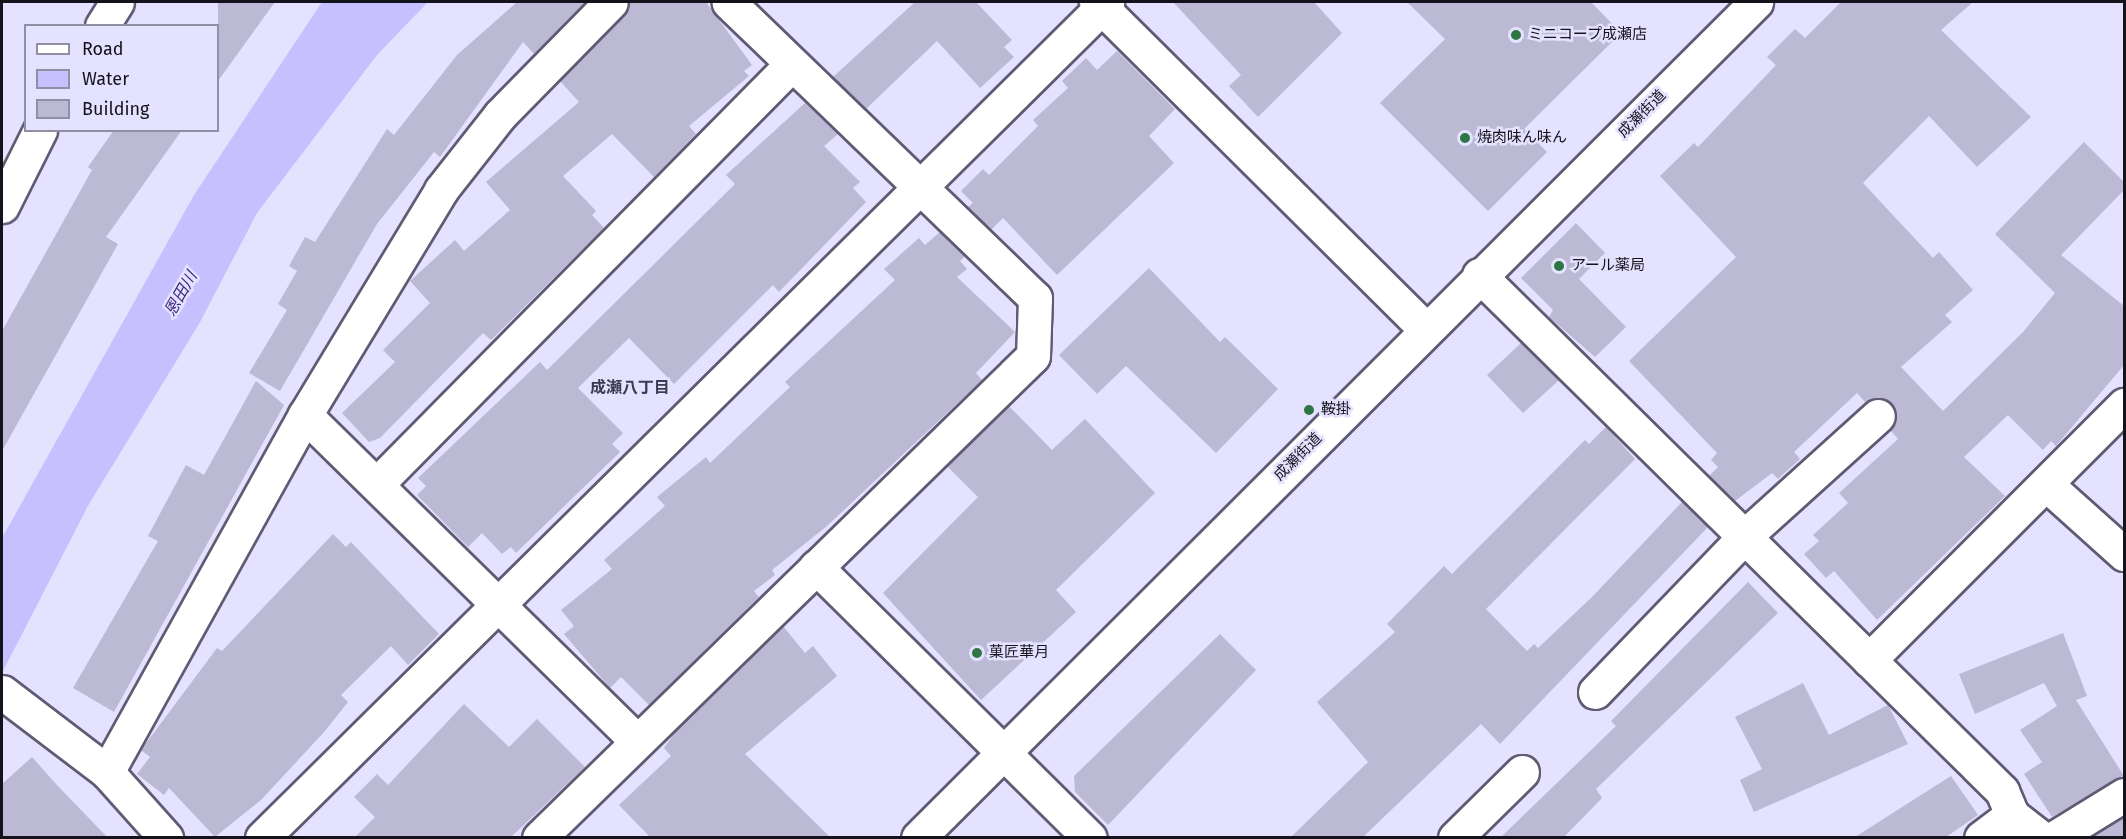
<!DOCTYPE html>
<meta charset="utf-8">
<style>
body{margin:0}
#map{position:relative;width:2126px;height:839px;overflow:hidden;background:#e4e2fe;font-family:"Fira Sans","Noto Sans JP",sans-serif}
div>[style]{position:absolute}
.water>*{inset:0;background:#c6c0ff}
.building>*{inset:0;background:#bbb9d4}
.roads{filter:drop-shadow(2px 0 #5e5b73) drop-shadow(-2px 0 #5e5b73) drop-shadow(0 2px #5e5b73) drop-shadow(0 -2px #5e5b73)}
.street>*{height:33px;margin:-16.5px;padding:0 16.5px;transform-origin:16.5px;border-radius:16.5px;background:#fff}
.secondary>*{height:33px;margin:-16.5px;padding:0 16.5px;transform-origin:16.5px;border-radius:16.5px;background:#fff}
.dots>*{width:16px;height:16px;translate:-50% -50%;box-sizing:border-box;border:3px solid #e4e2fe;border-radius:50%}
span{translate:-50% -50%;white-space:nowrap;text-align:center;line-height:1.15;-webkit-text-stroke:5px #e4e2fe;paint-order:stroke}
.poi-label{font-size:15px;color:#14131c}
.left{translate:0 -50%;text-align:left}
.street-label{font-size:15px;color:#14131c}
.water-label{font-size:16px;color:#3d277f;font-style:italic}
.neighbourhood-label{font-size:16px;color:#3d3b51;font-weight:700}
.frame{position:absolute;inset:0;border:3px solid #14131c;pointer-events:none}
.legend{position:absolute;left:24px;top:24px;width:195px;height:108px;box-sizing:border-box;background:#e4e2fe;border:2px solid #918fa4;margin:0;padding:8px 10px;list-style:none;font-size:18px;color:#14131c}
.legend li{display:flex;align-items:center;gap:12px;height:30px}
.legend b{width:30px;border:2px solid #918fa4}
</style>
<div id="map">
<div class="water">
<i style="clip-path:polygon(322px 2px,428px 2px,377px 55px,257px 213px,199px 324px,89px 504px,2px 673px,2px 538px,194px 195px)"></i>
</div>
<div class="building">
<i style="clip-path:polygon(218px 2px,275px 2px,218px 81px)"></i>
<i style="clip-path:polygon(517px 2px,585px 2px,534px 54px,523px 42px,440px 157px,434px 152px,377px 224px,280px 391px,249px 373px,287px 310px,278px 304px,297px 271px,289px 266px,305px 237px,315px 242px,387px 129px,394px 135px,457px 55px)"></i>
<i style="clip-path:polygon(629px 2px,706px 2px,752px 65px,744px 71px,749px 76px,689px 126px,696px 134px,654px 177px,612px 134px,563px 176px,596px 211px,592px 215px,604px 228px,491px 340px,483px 333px,380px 438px,369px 442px,342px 413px,395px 362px,383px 350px,430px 303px,410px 281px,455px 240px,464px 251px,510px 210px,486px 182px,579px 102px,560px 81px,624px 15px)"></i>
<i style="clip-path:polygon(915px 2px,976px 2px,1012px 40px,1004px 47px,1014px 57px,980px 88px,937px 41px,866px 109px,833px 77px)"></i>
<i style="clip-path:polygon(1173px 2px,1314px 2px,1342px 33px,1258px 117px,1229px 86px,1241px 75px)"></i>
<i style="clip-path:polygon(1407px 2px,1591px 2px,1621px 33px,1524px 129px,1547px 152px,1488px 211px,1380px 103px,1445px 39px)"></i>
<i style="clip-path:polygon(1841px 2px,1973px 2px,1941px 30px,2031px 117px,1977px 167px,1929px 116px,1863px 183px,1933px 258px,1939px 252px,1973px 290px,1945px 315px,1952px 322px,1901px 367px,1943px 411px,2023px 332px,2055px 293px,1995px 234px,2084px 142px,2124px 182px,2124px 190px,2061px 255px,2124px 306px,2124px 365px,2056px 446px,2051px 441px,2043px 450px,2008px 415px,1964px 457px,2005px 496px,1877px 620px,1834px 571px,1826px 578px,1804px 554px,1819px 541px,1813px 535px,1848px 503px,1839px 493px,1898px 439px,1890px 430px,1896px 421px,1891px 403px,1875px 398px,1865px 402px,1857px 393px,1794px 452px,1800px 459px,1778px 479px,1772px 473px,1735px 501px,1709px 476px,1718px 467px,1711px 460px,1717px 453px,1629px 361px,1736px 257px,1660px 176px,1694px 143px,1698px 147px,1776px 65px,1767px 57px,1795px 29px,1805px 38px)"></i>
<i style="clip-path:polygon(1117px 51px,1175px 109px,1149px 136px,1174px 163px,1057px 275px,1003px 218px,991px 230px,968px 207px,973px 203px,961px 191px,983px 169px,989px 175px,1038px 126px,1033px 120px,1068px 88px,1062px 81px,1086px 58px,1097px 70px)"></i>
<i style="clip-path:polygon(805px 103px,838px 134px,824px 146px,860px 182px,853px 188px,866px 202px,779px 292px,773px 285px,674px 384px,629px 338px,578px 388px,623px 433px,612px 444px,620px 452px,516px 553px,511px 547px,502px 554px,482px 533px,468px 547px,417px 495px,426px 486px,418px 478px,540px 362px,547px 370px,735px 184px,726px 175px)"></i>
<i style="clip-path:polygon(114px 130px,182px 130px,106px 237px,118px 244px,2px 451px,2px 331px,92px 170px,88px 167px)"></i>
<i style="clip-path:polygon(1576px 223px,1605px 253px,1579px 279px,1626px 327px,1595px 357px,1549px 317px,1553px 310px,1521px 278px)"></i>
<i style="clip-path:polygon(940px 232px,965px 256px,960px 261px,967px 269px,957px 277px,1015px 332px,976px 373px,982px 380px,827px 526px,772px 570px,775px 575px,754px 591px,759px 597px,649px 705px,621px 677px,610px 688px,564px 634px,574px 626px,561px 610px,612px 569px,604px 560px,665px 506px,657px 497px,706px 457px,710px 463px,790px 387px,785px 382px,895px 280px,884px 269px,919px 238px,925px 245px)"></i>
<i style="clip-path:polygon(1149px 268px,1220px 342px,1225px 337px,1278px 389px,1216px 453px,1126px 366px,1097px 394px,1059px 355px)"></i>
<i style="clip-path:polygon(1521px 343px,1559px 380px,1523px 413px,1487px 375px)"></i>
<i style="clip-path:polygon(256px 381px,284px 405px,114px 712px,73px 688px,158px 541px,148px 536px,186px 465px,204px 475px)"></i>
<i style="clip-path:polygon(1009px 406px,1052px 450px,1085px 419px,1155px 493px,1056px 590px,1076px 612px,981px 700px,883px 593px,978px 497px,947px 466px)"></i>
<i style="clip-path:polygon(1606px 427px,1635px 459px,1486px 609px,1527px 651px,1534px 644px,1538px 648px,1593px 596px,1682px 502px,1708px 527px,1500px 744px,1481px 724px,1363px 837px,1291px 837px,1368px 762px,1317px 702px,1395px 632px,1387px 624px,1444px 566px,1452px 574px,1585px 440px,1589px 444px)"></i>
<i style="clip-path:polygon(333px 534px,346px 547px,351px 542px,439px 634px,408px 665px,391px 646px,341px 695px,348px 702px,325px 731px,261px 800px,215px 837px,169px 788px,164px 795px,137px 774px,150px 757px,141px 750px,217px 648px,222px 651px)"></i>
<i style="clip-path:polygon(1748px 582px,1778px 613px,1596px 789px,1602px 798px,1564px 837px,1501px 837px,1616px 726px,1611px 721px)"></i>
<i style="clip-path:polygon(783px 626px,805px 653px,813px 646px,837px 676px,745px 754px,830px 837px,650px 837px,619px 805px,671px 756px,664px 748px,676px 731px)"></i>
<i style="clip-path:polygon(2063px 633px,2087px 696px,2076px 700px,2124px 776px,2052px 817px,2024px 774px,2042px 762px,2020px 730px,2057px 706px,2044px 683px,1975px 714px,1959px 674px)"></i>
<i style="clip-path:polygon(1220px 634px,1256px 670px,1108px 825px,1075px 792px,1074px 776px)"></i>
<i style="clip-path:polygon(1803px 683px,1829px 735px,1888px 705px,1908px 744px,1754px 812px,1740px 780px,1762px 769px,1735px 717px)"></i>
<i style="clip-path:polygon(464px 704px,509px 747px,537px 719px,585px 767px,511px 837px,355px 837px,375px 817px,354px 797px,377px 774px,388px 785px)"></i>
<i style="clip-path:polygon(32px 757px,56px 784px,107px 837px,2px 837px,2px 784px)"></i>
<i style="clip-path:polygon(1951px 776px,1978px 815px,1946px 837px,1855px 837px)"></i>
<i style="clip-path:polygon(2124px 817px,2124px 837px,2091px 837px)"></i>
</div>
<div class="roads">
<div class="street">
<i style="left:1096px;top:2px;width:464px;rotate:44.8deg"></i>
<i style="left:102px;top:26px;width:28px;rotate:-58deg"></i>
<i style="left:2px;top:206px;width:85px;rotate:-63.4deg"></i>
<i style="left:1479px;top:275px;width:735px;rotate:44.61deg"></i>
<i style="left:2002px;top:791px;width:26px;rotate:67deg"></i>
<i style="left:2012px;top:815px;width:37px;rotate:38deg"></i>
<i style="left:305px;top:415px;width:464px;rotate:44.5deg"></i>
<i style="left:377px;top:484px;width:581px;rotate:-45.35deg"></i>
<i style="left:785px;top:71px;width:10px;rotate:-73deg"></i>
<i style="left:2046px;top:484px;width:105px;rotate:41.9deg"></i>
<i style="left:816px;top:567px;width:385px;rotate:44.7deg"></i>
<i style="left:1869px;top:660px;width:361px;rotate:-45deg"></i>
<i style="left:2px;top:692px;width:132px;rotate:37.3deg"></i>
<i style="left:107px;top:772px;width:89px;rotate:48.2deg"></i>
<i style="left:1595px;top:692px;width:216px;rotate:-46.1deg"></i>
<i style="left:1745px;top:536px;width:179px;rotate:-42.1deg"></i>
<i style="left:107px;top:772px;width:408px;rotate:-61deg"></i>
<i style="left:305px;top:415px;width:263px;rotate:-58.8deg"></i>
<i style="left:441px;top:190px;width:95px;rotate:-51.8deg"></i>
<i style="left:500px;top:115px;width:158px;rotate:-45.5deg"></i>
<i style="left:262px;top:838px;width:1189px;rotate:-44.69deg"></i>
<i style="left:539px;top:838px;width:690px;rotate:-44.3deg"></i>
<i style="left:1033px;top:356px;width:58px;rotate:-88deg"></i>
<i style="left:1035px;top:298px;width:426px;rotate:-136deg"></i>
<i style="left:1455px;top:838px;width:94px;rotate:-44.6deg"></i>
<i style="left:1981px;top:838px;width:39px;rotate:-37deg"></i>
<i style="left:2054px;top:838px;width:82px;rotate:-31.6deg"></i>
</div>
<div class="secondary">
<i style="left:918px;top:838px;width:1184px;rotate:-44.93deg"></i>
</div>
</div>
<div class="dots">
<i style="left:1516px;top:35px;background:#2e7744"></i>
<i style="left:1465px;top:138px;background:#2e7744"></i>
<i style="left:1559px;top:266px;background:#2e7744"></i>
<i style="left:1309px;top:410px;background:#2e7744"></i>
<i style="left:977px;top:653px;background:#2e7744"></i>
</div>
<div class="poi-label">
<span class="left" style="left:1528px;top:35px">ミニコープ成瀬店</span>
<span class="left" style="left:1477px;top:138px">焼肉味ん味ん</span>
<span class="left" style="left:1571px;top:266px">アール薬局</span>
<span class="left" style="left:1321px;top:410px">鞍掛</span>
<span class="left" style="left:989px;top:653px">菓匠華月</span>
</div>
<div class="street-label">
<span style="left:1642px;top:114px;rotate:-45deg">成瀬街道</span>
<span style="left:1298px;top:457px;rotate:-45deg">成瀬街道</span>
</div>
<div class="water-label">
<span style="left:181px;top:294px;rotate:-60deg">恩田川</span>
</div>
<div class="neighbourhood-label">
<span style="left:630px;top:388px">成瀬八丁目</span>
</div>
<div class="frame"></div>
<ul class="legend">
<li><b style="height:8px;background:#fff"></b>Road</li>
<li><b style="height:16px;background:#c6c0ff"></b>Water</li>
<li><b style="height:16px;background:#bbb9d4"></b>Building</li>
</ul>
</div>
